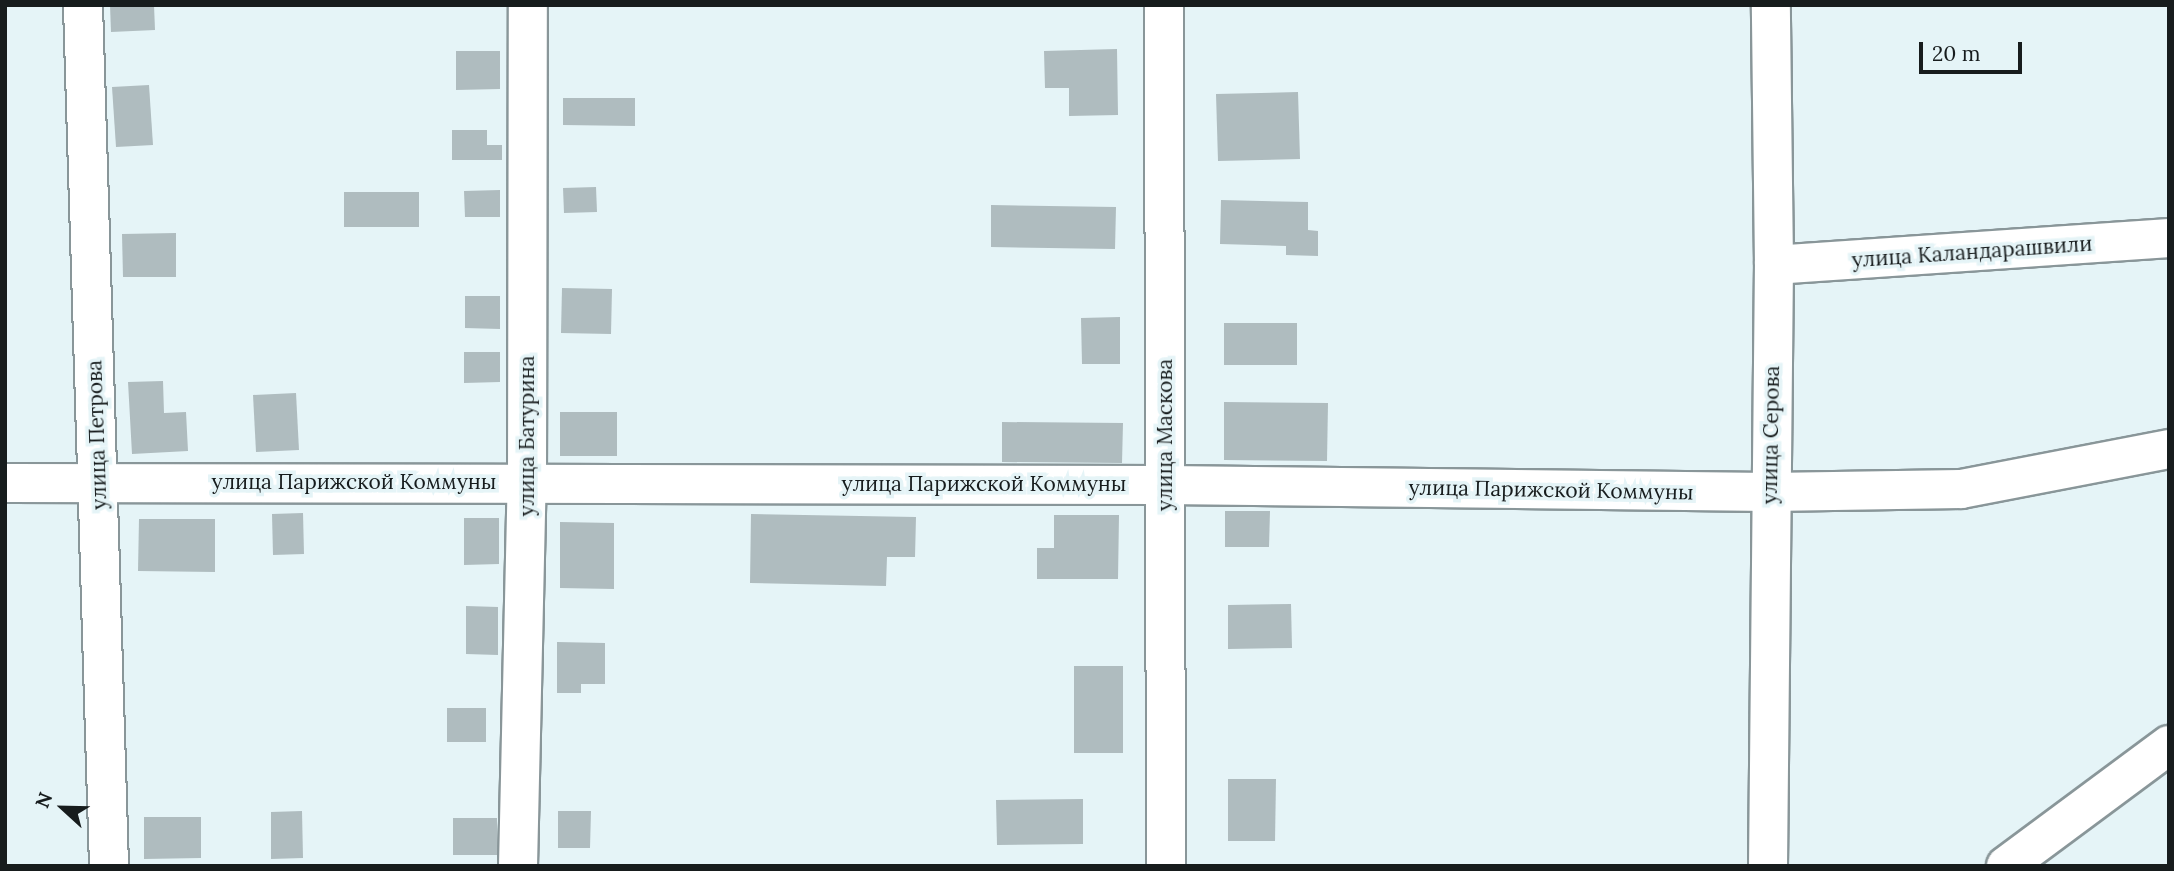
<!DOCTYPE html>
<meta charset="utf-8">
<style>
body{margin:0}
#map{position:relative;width:2174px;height:871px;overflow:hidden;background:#e5f4f7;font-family:Lora,serif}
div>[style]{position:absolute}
.building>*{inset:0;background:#afbcbf}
.roads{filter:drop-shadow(2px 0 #899699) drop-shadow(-2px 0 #899699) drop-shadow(0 2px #899699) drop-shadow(0 -2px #899699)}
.minor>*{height:38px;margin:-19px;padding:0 19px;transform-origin:19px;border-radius:19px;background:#fff}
.tertiary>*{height:38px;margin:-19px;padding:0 19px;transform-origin:19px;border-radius:19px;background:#fff}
span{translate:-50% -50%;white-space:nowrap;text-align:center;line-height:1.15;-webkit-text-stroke:7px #e5f4f7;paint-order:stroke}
.street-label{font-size:21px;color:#171c1d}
.frame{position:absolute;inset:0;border:7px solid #171c1d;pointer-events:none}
.north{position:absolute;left:28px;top:773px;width:70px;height:70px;-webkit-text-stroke:5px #e5f4f7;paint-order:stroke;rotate:292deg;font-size:19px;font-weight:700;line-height:28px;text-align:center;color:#171c1d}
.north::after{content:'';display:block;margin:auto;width:24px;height:32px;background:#171c1d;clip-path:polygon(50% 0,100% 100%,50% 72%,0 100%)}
.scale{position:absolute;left:1919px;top:42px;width:103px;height:32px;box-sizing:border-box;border:4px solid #171c1d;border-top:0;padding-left:9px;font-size:21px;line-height:24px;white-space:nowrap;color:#171c1d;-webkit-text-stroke:5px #e5f4f7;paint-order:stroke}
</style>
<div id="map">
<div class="building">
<i style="clip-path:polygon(110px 5px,154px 5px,155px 30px,111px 32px)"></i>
<i style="clip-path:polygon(1117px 49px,1118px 115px,1069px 116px,1069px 88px,1045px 88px,1044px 51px)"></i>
<i style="clip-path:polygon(456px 51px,500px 51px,500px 89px,456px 90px)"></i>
<i style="clip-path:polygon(149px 85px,153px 145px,116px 147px,112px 87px)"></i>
<i style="clip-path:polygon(1298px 92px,1300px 159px,1218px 161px,1216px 94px)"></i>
<i style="clip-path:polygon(563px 98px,635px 98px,635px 126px,563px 125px)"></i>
<i style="clip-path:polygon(452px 130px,487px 130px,487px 145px,502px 145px,502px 160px,452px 160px)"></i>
<i style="clip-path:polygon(596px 187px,597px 212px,564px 213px,563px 188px)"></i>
<i style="clip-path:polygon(500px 190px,500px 217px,465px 217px,464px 191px)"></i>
<i style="clip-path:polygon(344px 192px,419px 192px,419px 227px,344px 227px)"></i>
<i style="clip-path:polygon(1221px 200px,1308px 202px,1308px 230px,1318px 231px,1318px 256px,1286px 255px,1286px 246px,1220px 244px)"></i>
<i style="clip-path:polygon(991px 205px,1116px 207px,1115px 249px,991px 247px)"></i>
<i style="clip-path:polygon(176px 233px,176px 277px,123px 277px,122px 234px)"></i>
<i style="clip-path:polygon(562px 288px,612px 289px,611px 334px,561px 333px)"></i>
<i style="clip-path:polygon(465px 296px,500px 296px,500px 329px,465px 328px)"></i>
<i style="clip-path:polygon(1120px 317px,1120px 364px,1082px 364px,1081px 318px)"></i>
<i style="clip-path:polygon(1224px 323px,1297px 323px,1297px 365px,1224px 365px)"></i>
<i style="clip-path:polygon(464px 352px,500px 352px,500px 382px,464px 383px)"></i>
<i style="clip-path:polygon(163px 381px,164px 413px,186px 412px,188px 451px,132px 454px,128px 382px)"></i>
<i style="clip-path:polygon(296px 393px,299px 450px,256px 452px,253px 395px)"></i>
<i style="clip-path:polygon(1224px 402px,1328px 403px,1327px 461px,1224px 460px)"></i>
<i style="clip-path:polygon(560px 412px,617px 412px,617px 456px,560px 456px)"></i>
<i style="clip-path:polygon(1002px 422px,1123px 423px,1122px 463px,1002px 462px)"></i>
<i style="clip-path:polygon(1225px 511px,1270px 511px,1269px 547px,1225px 547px)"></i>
<i style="clip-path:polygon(303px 513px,304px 554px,273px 555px,272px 514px)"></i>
<i style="clip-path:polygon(751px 514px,916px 517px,915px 557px,887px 557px,886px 586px,750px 583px)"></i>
<i style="clip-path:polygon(1054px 515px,1119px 515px,1118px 579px,1037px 579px,1037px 548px,1054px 548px)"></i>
<i style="clip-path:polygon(464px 518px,499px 518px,499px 564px,464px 565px)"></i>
<i style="clip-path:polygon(139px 519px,215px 519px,215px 572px,138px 571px)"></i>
<i style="clip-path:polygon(560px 522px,614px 523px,614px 589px,560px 588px)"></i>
<i style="clip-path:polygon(1291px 604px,1292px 648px,1228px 649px,1228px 605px)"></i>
<i style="clip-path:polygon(466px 606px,498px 607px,498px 655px,466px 654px)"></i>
<i style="clip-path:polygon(557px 642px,605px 643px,605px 684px,581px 684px,581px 693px,557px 693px)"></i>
<i style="clip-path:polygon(1074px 666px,1123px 666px,1123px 753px,1074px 753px)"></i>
<i style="clip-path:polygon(447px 708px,486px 708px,486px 742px,447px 742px)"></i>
<i style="clip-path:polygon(1228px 779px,1276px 779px,1275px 841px,1228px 841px)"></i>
<i style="clip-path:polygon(1083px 799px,1083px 844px,997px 845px,996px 800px)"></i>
<i style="clip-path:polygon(302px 811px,303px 858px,271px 859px,271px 812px)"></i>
<i style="clip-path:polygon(558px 811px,591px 811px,590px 848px,558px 848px)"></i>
<i style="clip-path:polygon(144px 817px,201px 817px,201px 858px,144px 859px)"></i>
<i style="clip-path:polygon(453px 818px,497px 818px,497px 855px,453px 855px)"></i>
</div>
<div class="roads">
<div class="minor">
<i style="left:83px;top:5px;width:861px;rotate:88.27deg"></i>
<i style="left:1774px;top:265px;width:396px;rotate:-3.9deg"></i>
<i style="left:5px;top:483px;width:1161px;rotate:0.1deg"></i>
<i style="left:1166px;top:485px;width:604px;rotate:0.66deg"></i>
<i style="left:1770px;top:492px;width:191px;rotate:-0.9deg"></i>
<i style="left:1961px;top:489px;width:212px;rotate:-10.9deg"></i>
<i style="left:1768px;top:866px;width:601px;rotate:-89.43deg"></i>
<i style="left:1774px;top:265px;width:260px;rotate:-90.7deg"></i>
<i style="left:2006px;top:866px;width:203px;rotate:-36.6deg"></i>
</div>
<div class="tertiary">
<i style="left:1164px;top:5px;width:861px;rotate:89.87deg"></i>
<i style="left:518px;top:866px;width:384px;rotate:-88.7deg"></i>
<i style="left:527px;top:482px;width:477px;rotate:-89.9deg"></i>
</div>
</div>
<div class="street-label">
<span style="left:1972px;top:252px;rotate:-4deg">улица Каландарашвили</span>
<span style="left:97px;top:435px;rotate:-92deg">улица Петрова</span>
<span style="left:1165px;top:435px;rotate:-90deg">улица Маскова</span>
<span style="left:1771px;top:435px;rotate:-89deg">улица Серова</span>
<span style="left:527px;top:436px;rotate:-90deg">улица Батурина</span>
<span style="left:354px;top:482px">улица Парижской Коммуны</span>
<span style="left:984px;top:484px">улица Парижской Коммуны</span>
<span style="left:1551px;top:490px;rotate:1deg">улица Парижской Коммуны</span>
</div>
<div class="frame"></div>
<div class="north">N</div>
<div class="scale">20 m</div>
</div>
